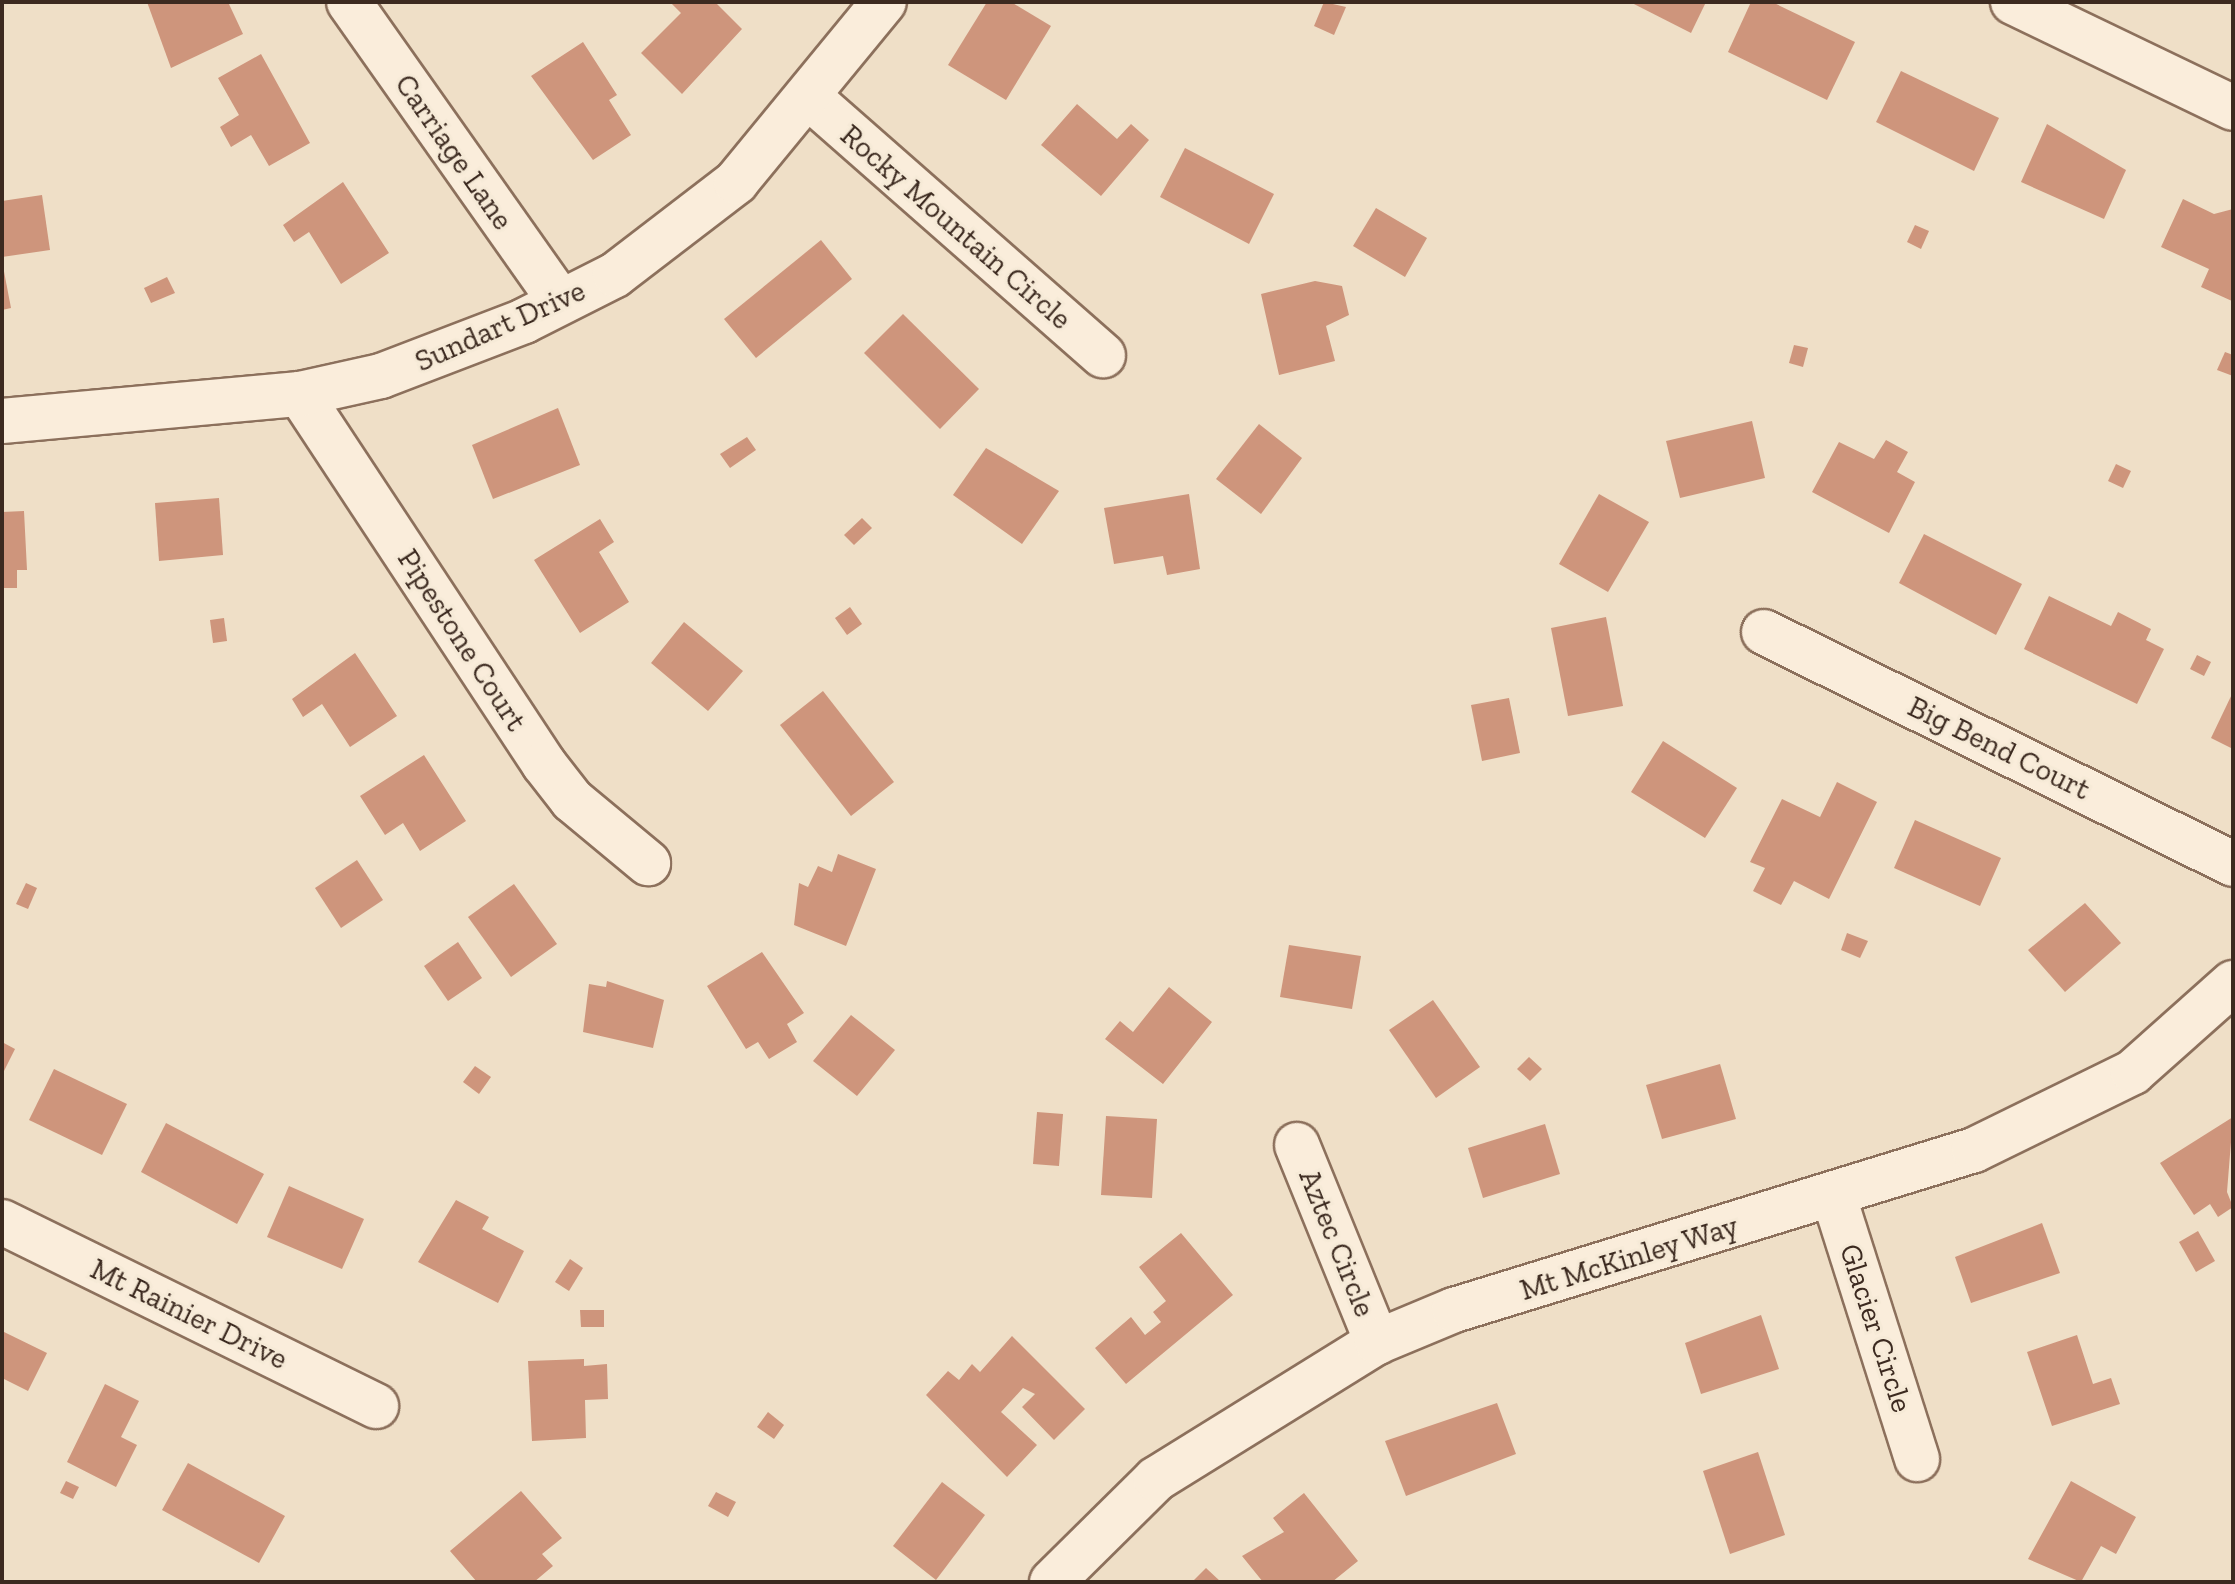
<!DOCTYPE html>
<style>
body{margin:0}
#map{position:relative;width:2235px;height:1584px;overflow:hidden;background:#efdfc7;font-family:"Zilla Slab",serif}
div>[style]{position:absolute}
.building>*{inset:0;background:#ce957c}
.roads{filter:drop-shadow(2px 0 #8c705c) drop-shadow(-2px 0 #8c705c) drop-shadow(0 2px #8c705c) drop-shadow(0 -2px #8c705c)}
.minor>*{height:44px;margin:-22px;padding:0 22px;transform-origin:22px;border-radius:22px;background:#faeddb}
span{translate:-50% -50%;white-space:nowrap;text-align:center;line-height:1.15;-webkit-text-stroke:6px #f6ead7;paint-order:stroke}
.street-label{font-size:30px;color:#3c2a20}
.frame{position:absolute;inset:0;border:4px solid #3c2a20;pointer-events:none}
</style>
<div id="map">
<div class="building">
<i style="clip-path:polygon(147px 2px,228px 2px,243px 34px,171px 68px)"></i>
<i style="clip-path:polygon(670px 2px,715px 2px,742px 29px,682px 94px,641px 53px,681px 13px)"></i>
<i style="clip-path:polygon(987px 2px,1011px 2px,1051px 26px,1006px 100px,948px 65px)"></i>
<i style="clip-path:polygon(1324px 2px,1346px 7px,1334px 35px,1314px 26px)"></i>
<i style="clip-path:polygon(1630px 2px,1706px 2px,1691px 33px)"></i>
<i style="clip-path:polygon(1751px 2px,1772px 2px,1855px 42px,1827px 100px,1728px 52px)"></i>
<i style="clip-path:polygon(583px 42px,617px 95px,609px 100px,631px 135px,593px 160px,531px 76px)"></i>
<i style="clip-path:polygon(261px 54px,310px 143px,269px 166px,251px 135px,231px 147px,220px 127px,239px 115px,218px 78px)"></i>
<i style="clip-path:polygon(1901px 71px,1999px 118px,1974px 171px,1876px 122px)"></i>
<i style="clip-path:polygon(1077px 104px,1117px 139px,1131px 124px,1149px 140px,1101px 196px,1041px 145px)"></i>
<i style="clip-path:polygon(2047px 124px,2126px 170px,2104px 219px,2021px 182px)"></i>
<i style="clip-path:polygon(1185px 148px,1274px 194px,1249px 244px,1160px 197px)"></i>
<i style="clip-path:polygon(343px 182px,389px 253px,341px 284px,309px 232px,294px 242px,283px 225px)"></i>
<i style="clip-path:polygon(42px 195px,50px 250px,2px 257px,2px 201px)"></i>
<i style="clip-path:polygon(2183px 199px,2214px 214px,2233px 209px,2232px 301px,2201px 287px,2209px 269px,2161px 247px)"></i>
<i style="clip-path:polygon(1376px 208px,1427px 238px,1405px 277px,1353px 246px)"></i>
<i style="clip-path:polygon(1915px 225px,1929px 231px,1921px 249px,1907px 242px)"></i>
<i style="clip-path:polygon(821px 240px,852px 279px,756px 358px,724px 319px)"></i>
<i style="clip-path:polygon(2px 261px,11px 308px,2px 310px)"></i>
<i style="clip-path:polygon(167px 277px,175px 293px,151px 303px,144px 288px)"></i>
<i style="clip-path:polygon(1315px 281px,1342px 286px,1349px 315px,1326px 326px,1335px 361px,1279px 375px,1261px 294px)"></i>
<i style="clip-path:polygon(903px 314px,979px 389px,940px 429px,864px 353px)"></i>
<i style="clip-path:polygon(1794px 345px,1808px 348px,1803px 367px,1789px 363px)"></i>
<i style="clip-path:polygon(2225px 352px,2233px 355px,2233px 376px,2217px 370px)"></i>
<i style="clip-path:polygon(558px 408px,580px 465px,493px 499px,472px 445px)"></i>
<i style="clip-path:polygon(1752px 421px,1765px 478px,1680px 498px,1666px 441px)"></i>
<i style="clip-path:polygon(1259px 424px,1302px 458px,1261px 514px,1216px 479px)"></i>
<i style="clip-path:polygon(747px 437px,756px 450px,730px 468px,720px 454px)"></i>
<i style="clip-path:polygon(1886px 440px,1908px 452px,1897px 472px,1915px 482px,1889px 533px,1812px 492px,1839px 442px,1874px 459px)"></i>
<i style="clip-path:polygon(986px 448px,1059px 491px,1022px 544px,953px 495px)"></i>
<i style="clip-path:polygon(2116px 464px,2131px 471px,2123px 488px,2108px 481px)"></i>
<i style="clip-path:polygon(1189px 494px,1200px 569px,1167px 575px,1163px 556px,1114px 564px,1104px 508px)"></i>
<i style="clip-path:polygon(1599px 494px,1649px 522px,1608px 592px,1559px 564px)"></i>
<i style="clip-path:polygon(219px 498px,223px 555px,159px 561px,155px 503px)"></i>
<i style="clip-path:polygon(24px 511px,27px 570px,17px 570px,17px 588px,2px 588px,2px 512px)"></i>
<i style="clip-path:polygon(862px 518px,872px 528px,854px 545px,844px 535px)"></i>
<i style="clip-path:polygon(600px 519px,614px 542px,599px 552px,629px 602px,580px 633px,534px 560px)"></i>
<i style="clip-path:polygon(1924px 534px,2022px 584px,1996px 635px,1899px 583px)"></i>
<i style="clip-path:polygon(2049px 596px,2111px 626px,2118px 612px,2151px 629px,2146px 640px,2164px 649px,2137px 704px,2024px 649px)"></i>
<i style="clip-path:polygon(850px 607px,862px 624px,847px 635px,835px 618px)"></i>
<i style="clip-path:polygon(1606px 617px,1623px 706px,1568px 716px,1551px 628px)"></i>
<i style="clip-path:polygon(224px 618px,227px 641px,213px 643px,210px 620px)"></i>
<i style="clip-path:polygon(684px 622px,743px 671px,708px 711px,651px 663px)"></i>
<i style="clip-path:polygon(355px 653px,397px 716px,350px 747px,322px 704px,303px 717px,292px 699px)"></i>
<i style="clip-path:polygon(2197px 655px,2211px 662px,2204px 676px,2190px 669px)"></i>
<i style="clip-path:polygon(823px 691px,894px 782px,851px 816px,780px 725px)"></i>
<i style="clip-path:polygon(2233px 692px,2233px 749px,2211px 738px)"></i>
<i style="clip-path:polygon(1509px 698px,1520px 753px,1482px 761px,1471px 705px)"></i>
<i style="clip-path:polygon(1663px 741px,1737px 788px,1705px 838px,1631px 792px)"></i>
<i style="clip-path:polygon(424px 755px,466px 821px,420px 851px,403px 823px,385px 835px,360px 796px)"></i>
<i style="clip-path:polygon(1837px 782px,1877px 802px,1829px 899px,1794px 881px,1781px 905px,1753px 891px,1765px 868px,1750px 862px,1782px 799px,1820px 817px)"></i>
<i style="clip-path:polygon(1915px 820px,2001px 858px,1980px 906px,1894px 868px)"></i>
<i style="clip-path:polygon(838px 854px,876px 869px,846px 946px,794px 925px,799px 883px,808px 887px,818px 866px,832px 872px)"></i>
<i style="clip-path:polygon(357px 860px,383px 900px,341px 928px,315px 888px)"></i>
<i style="clip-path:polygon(26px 883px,37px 888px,28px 909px,16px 904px)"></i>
<i style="clip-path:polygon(514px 884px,557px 944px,511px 977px,468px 917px)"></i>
<i style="clip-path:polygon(2085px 903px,2121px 943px,2065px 992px,2028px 950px)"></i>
<i style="clip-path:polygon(1847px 933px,1868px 941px,1860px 958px,1841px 950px)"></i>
<i style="clip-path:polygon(458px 942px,482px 978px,448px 1001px,424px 966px)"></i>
<i style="clip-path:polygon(1289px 945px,1361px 956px,1352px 1009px,1280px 997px)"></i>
<i style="clip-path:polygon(762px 952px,804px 1013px,787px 1024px,797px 1042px,769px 1059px,758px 1042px,746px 1049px,707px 986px)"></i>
<i style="clip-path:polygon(607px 981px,664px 1000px,653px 1048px,583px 1032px,589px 984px,606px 987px)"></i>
<i style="clip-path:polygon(1169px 987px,1212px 1022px,1163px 1084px,1105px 1039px,1120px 1021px,1133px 1032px)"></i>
<i style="clip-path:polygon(1433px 1000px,1480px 1067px,1436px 1098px,1389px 1030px)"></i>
<i style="clip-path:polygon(851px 1015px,895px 1050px,857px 1096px,813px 1061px)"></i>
<i style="clip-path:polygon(2px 1042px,15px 1049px,2px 1075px)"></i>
<i style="clip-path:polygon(1529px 1057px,1542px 1069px,1530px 1081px,1517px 1069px)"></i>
<i style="clip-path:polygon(1720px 1064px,1736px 1119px,1662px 1139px,1646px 1085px)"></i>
<i style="clip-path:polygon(475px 1066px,491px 1077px,479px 1094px,463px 1082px)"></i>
<i style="clip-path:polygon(54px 1069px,127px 1104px,102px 1155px,29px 1120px)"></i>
<i style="clip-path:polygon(1037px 1112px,1063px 1114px,1059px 1166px,1033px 1164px)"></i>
<i style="clip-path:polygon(1106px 1116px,1157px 1119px,1152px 1198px,1101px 1195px)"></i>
<i style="clip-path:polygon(2233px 1117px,2227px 1192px,2233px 1207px,2218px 1217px,2210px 1204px,2194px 1215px,2160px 1163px)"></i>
<i style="clip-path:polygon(166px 1123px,264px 1174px,237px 1224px,141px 1172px)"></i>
<i style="clip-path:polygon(1545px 1124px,1560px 1174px,1483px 1198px,1468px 1148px)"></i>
<i style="clip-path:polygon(289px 1186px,364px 1219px,342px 1269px,267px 1237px)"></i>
<i style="clip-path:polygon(456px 1200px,489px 1217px,482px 1229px,524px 1251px,498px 1303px,418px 1262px)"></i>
<i style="clip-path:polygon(2042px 1223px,2060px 1273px,1971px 1303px,1955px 1257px)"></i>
<i style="clip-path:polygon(2198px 1231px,2215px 1261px,2196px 1272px,2179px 1242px)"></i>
<i style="clip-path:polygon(1181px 1233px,1233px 1295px,1126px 1384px,1095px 1348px,1131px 1317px,1145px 1335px,1161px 1322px,1153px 1312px,1166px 1301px,1139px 1267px)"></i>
<i style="clip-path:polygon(570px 1259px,583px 1268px,569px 1291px,555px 1282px)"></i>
<i style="clip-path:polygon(580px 1310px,604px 1310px,604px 1327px,581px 1327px)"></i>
<i style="clip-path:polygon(1761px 1315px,1779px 1369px,1701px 1394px,1685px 1343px)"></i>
<i style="clip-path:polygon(2px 1331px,47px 1353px,28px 1391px,2px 1378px)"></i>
<i style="clip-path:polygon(2077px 1335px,2093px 1384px,2111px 1378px,2120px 1404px,2052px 1426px,2027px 1352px)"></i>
<i style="clip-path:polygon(1012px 1336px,1085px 1409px,1054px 1440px,1022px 1407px,1035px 1394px,1023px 1388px,1001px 1412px,1037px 1445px,1007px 1477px,926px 1395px,948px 1371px,959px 1380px,972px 1364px,980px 1372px)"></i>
<i style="clip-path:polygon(584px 1359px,584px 1366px,607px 1364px,608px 1399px,585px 1400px,586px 1438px,532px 1441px,528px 1361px)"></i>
<i style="clip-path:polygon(105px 1384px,139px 1401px,121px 1437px,137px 1445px,116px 1487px,67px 1462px)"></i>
<i style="clip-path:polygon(1497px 1403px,1516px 1454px,1406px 1496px,1385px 1441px)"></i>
<i style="clip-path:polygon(768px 1412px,784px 1425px,774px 1439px,757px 1427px)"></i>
<i style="clip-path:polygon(1758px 1452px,1785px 1535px,1730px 1554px,1703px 1471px)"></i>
<i style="clip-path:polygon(188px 1463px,285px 1516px,259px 1563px,162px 1510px)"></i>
<i style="clip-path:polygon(66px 1481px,79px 1487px,73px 1499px,60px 1493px)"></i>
<i style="clip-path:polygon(2071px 1481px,2136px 1517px,2116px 1554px,2101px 1546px,2081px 1582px,2028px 1559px)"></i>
<i style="clip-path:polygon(942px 1482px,985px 1515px,936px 1580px,893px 1546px)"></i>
<i style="clip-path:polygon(521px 1491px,562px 1538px,542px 1554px,553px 1566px,534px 1582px,477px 1582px,450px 1551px)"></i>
<i style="clip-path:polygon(716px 1492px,736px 1502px,728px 1517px,708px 1506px)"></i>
<i style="clip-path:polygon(1304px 1493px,1358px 1561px,1332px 1582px,1263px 1582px,1242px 1556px,1284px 1532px,1273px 1518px)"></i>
<i style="clip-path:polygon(1206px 1568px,1221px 1582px,1192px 1582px)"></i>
</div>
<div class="roads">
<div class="minor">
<i style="left:349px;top:2px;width:366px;rotate:54.8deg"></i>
<i style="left:2013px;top:2px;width:244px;rotate:25.7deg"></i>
<i style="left:810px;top:98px;width:390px;rotate:41.3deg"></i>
<i style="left:300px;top:394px;width:443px;rotate:56.6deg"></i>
<i style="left:544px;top:764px;width:46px;rotate:52.1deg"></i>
<i style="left:572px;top:800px;width:99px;rotate:39.7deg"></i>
<i style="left:2px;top:421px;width:299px;rotate:-5.2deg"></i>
<i style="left:300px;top:394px;width:83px;rotate:-12.5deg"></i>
<i style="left:381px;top:376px;width:153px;rotate:-21deg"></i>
<i style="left:524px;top:321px;width:102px;rotate:-26.8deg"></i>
<i style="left:615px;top:275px;width:153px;rotate:-37.5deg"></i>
<i style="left:736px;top:182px;width:233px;rotate:-50.6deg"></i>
<i style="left:1764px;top:632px;width:523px;rotate:26.32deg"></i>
<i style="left:1297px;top:1145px;width:213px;rotate:67.9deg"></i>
<i style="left:1834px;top:1197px;width:275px;rotate:72.4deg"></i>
<i style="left:2px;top:1222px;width:417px;rotate:26.2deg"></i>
<i style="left:1052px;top:1582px;width:146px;rotate:-44.7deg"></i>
<i style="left:1156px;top:1479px;width:260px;rotate:-31.8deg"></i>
<i style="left:1377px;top:1342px;width:83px;rotate:-22.6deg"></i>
<i style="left:1454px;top:1310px;width:544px;rotate:-17.1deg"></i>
<i style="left:1974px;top:1150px;width:177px;rotate:-26.1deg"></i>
<i style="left:2133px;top:1072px;width:134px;rotate:-41.7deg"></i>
</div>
</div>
<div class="street-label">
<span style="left:454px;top:152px;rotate:55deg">Carriage Lane</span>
<span style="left:956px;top:227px;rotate:41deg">Rocky Mountain Circle</span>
<span style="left:500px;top:326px;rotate:-24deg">Sundart Drive</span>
<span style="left:462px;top:640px;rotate:57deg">Pipestone Court</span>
<span style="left:1999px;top:748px;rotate:26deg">Big Bend Court</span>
<span style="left:1337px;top:1243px;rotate:68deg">Aztec Circle</span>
<span style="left:1629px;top:1258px;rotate:-17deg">Mt McKinley Way</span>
<span style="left:189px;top:1314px;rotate:26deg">Mt Rainier Drive</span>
<span style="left:1876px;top:1328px;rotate:72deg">Glacier Circle</span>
</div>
<div class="frame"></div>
</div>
